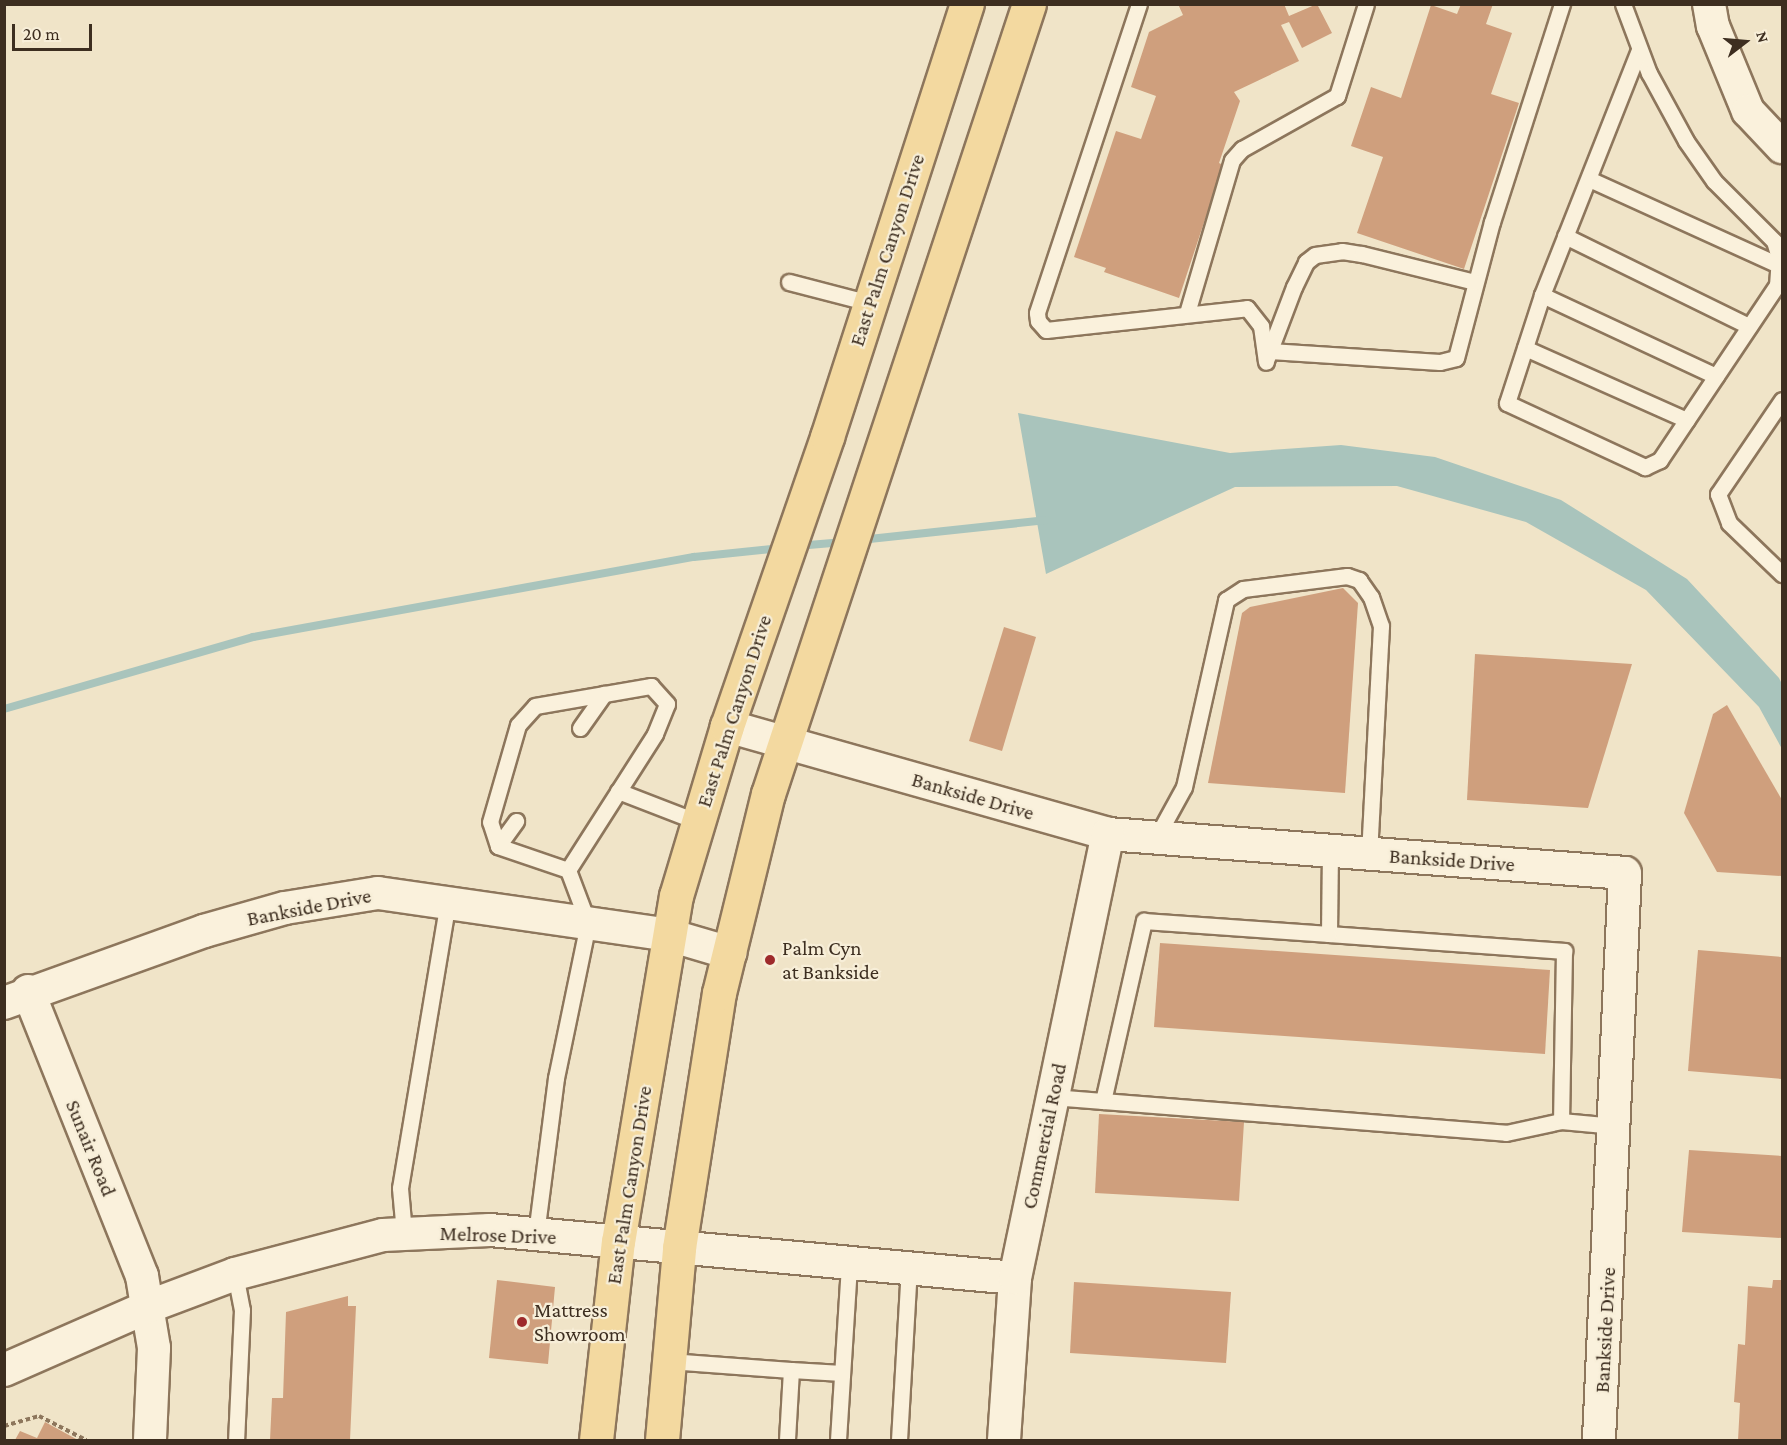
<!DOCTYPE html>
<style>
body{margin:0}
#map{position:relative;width:1787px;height:1445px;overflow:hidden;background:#f0e4c8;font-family:"Crimson Pro",serif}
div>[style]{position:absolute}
.water>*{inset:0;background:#a9c4bc}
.stream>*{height:8px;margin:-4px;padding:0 4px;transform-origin:4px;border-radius:4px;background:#a9c4bc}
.building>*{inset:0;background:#cf9f7d}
.path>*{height:4px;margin-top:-2px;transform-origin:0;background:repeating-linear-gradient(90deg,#8d765c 0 4.5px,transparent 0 7.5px)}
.roads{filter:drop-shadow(2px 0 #8d765c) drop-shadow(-2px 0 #8d765c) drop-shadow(0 2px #8d765c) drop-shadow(0 -2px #8d765c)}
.service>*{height:15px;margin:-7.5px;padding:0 7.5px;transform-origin:7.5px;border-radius:7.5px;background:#faf1dc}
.minor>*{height:32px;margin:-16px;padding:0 16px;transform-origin:16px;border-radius:16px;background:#faf1dc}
.primary>*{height:33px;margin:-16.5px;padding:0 16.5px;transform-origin:16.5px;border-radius:16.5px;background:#f3d9a0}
.dots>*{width:16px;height:16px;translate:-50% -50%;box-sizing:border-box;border:3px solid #f7eed8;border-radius:50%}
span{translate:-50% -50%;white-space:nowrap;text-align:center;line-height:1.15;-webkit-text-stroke:4.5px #f7eed8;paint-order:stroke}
.street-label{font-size:21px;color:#3d2e20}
.poi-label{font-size:21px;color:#3d2e20}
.left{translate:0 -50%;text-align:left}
.frame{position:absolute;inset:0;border:6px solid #3d2e20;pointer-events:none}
.north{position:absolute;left:1715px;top:12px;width:60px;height:60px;-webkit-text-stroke:4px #f7eed8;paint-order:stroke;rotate:74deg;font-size:16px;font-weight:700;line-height:24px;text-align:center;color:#3d2e20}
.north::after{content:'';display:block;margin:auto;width:21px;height:27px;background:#3d2e20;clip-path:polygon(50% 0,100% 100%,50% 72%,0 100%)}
.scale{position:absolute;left:12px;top:24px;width:80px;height:27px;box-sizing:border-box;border:3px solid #3d2e20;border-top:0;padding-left:8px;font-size:18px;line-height:21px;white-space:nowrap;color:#3d2e20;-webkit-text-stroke:4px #f7eed8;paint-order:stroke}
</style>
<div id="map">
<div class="water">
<i style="clip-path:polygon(1018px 413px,1230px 453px,1341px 445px,1435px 457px,1561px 500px,1687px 579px,1779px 678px,1782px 684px,1782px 749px,1759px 707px,1646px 590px,1526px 522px,1397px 486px,1235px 487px,1046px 574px)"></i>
</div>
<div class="stream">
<i style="left:860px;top:540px;width:188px;rotate:-6.1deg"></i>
<i style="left:797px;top:546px;width:47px;rotate:-4.9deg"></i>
<i style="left:4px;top:709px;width:259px;rotate:-16.1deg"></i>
<i style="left:253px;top:637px;width:448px;rotate:-10.3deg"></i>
<i style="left:694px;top:557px;width:87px;rotate:-5.9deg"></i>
</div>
<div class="building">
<i style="clip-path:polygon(1178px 4px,1284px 4px,1289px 16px,1317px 4px,1332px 33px,1302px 48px,1289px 22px,1281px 25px,1299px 61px,1234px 92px,1240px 101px,1219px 163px,1223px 165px,1179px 298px,1104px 272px,1106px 268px,1074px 257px,1116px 131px,1141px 139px,1156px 96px,1131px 87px,1149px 32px,1183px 15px)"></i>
<i style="clip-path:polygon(1461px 4px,1493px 4px,1486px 24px,1512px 33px,1491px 94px,1519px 103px,1464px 269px,1357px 233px,1383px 157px,1351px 146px,1371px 87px,1401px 98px,1431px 5px,1457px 14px)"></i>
<i style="clip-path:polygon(1343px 588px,1358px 603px,1345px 793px,1208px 783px,1242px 613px,1250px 607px)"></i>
<i style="clip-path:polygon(1004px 627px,1036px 637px,1002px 751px,969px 741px)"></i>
<i style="clip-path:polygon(1475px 654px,1632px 664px,1588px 808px,1467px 800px)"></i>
<i style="clip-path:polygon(1727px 705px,1782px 800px,1782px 876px,1717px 872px,1684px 813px,1713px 714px)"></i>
<i style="clip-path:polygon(1160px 943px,1550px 970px,1545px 1054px,1154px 1027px)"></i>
<i style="clip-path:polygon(1698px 950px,1782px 957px,1782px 1079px,1688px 1071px)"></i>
<i style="clip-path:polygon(1099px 1114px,1244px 1122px,1239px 1201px,1095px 1193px)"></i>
<i style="clip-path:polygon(1689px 1150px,1782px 1156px,1782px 1238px,1682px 1232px)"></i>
<i style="clip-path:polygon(497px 1280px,555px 1287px,548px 1364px,489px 1358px)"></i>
<i style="clip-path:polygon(1773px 1280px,1782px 1280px,1782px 1440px,1738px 1440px,1740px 1403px,1734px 1402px,1738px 1344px,1745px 1345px,1748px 1286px,1772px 1288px)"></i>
<i style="clip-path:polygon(1074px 1282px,1231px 1292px,1226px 1363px,1070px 1353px)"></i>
<i style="clip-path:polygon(348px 1296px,348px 1306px,356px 1306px,350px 1440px,270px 1440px,272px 1398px,283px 1398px,286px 1312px)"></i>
<i style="clip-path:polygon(45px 1422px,78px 1440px,15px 1440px,20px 1431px,37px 1438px)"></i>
</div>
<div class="path">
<i style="left:4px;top:1426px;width:36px;rotate:-16deg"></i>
<i style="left:39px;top:1416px;width:53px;rotate:27.1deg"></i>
</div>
<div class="roads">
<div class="service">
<i style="left:1139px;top:4px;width:325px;rotate:108.3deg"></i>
<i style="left:1037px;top:313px;width:8px;rotate:83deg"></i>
<i style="left:1038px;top:321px;width:12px;rotate:48deg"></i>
<i style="left:1046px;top:330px;width:202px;rotate:-6.2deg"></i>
<i style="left:1247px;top:308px;width:23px;rotate:52deg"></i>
<i style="left:1261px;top:326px;width:36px;rotate:82deg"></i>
<i style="left:1623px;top:4px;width:74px;rotate:69.4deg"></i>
<i style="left:1649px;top:73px;width:77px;rotate:61.4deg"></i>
<i style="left:1686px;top:141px;width:49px;rotate:55deg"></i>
<i style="left:1714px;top:181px;width:85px;rotate:45deg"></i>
<i style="left:1774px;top:241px;width:17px;rotate:73deg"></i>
<i style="left:1779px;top:257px;width:28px;rotate:94deg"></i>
<i style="left:1777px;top:285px;width:211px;rotate:123.8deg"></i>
<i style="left:1660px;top:460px;width:17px;rotate:155deg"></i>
<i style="left:1645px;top:467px;width:152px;rotate:-155.1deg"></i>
<i style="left:1507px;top:403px;width:114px;rotate:-72deg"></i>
<i style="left:1542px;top:295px;width:264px;rotate:-68.4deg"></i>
<i style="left:1589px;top:179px;width:209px;rotate:24.4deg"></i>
<i style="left:1565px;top:236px;width:205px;rotate:26.1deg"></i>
<i style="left:789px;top:282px;width:84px;rotate:14.5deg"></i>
<i style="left:1542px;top:295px;width:192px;rotate:25deg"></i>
<i style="left:1187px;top:313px;width:159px;rotate:-73.6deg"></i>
<i style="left:1232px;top:160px;width:15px;rotate:-48deg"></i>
<i style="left:1242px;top:149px;width:109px;rotate:-29.2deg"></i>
<i style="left:1337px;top:96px;width:96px;rotate:-72.5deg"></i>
<i style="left:1525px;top:348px;width:177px;rotate:24deg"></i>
<i style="left:1270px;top:351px;width:170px;rotate:3.7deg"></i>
<i style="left:1440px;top:362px;width:16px;rotate:-14deg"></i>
<i style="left:1456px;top:358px;width:141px;rotate:-75.2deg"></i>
<i style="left:1492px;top:222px;width:229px;rotate:-72.2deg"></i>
<i style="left:1267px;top:358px;width:76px;rotate:-69.2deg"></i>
<i style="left:1294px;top:287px;width:28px;rotate:-64deg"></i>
<i style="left:1306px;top:262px;width:11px;rotate:-38deg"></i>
<i style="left:1315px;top:255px;width:27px;rotate:-8deg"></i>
<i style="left:1342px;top:251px;width:20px;rotate:9deg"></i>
<i style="left:1362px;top:254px;width:116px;rotate:13.9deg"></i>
<i style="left:1782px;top:400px;width:114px;rotate:124.2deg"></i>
<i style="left:1718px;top:494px;width:31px;rotate:69deg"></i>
<i style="left:1729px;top:523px;width:74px;rotate:43.9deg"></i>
<i style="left:651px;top:686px;width:24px;rotate:48deg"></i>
<i style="left:667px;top:704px;width:32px;rotate:112deg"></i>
<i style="left:655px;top:734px;width:161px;rotate:122.6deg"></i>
<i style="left:568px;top:870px;width:74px;rotate:-161.1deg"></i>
<i style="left:498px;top:846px;width:25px;rotate:-108deg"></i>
<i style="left:490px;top:822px;width:101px;rotate:-73.9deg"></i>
<i style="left:518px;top:725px;width:25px;rotate:-48deg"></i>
<i style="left:535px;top:706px;width:118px;rotate:-9.8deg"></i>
<i style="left:580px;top:728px;width:42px;rotate:-54.8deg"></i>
<i style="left:618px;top:791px;width:86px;rotate:21.2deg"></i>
<i style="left:1156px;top:838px;width:58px;rotate:-61.2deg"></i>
<i style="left:1184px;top:787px;width:192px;rotate:-77.3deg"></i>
<i style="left:1226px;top:600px;width:20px;rotate:-33deg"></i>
<i style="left:1243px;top:589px;width:105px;rotate:-7.1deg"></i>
<i style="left:1347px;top:576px;width:13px;rotate:18deg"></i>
<i style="left:1359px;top:580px;width:21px;rotate:55deg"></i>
<i style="left:1371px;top:597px;width:31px;rotate:71deg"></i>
<i style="left:1381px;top:626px;width:228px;rotate:93deg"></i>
<i style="left:498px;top:846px;width:31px;rotate:-54deg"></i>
<i style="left:1330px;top:851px;width:83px;rotate:90.7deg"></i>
<i style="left:1329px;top:934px;width:236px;rotate:4.1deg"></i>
<i style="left:1564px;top:951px;width:170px;rotate:91deg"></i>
<i style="left:1561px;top:1121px;width:54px;rotate:5.3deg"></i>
<i style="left:1052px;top:1097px;width:455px;rotate:4.5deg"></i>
<i style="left:1506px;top:1133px;width:56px;rotate:-12.3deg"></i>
<i style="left:1103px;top:1101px;width:185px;rotate:-77.2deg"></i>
<i style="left:1144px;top:921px;width:185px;rotate:4deg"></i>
<i style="left:404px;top:1233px;width:45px;rotate:-95.1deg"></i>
<i style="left:400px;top:1188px;width:290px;rotate:-80.5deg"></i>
<i style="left:536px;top:1234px;width:157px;rotate:-82.7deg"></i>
<i style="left:556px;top:1078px;width:158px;rotate:-78.3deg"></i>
<i style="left:588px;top:923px;width:57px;rotate:-110.7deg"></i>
<i style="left:235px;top:1274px;width:37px;rotate:79deg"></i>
<i style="left:242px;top:1310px;width:130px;rotate:92.6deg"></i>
<i style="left:669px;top:1361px;width:122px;rotate:4.2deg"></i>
<i style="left:791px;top:1370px;width:70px;rotate:93.3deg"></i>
<i style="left:791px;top:1370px;width:51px;rotate:3.4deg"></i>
<i style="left:838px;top:1440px;width:177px;rotate:-86.4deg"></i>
<i style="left:899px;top:1440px;width:171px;rotate:-86.7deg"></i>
</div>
<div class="minor">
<i style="left:1709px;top:4px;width:22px;rotate:80deg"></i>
<i style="left:1713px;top:26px;width:92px;rotate:67.6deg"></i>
<i style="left:1748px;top:111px;width:50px;rotate:46.6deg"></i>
<i style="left:727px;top:726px;width:396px;rotate:15.8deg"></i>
<i style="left:1108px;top:834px;width:518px;rotate:4.31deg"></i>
<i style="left:1625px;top:873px;width:568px;rotate:92.63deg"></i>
<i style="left:28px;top:991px;width:307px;rotate:68.2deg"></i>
<i style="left:142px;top:1276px;width:73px;rotate:80.5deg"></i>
<i style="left:154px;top:1348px;width:92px;rotate:92.5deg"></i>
<i style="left:4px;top:1003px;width:213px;rotate:-19.8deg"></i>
<i style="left:204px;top:931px;width:84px;rotate:-15.9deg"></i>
<i style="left:285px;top:908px;width:94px;rotate:-9.2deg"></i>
<i style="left:378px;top:893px;width:294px;rotate:8.2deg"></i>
<i style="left:669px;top:935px;width:64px;rotate:16.4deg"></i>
<i style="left:4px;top:1370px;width:159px;rotate:-23.7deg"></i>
<i style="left:150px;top:1306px;width:91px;rotate:-20.6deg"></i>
<i style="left:235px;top:1274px;width:153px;rotate:-14.8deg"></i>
<i style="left:383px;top:1235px;width:107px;rotate:-2.7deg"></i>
<i style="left:490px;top:1230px;width:527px;rotate:5.22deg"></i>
<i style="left:1004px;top:1440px;width:162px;rotate:-86.1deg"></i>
<i style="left:1015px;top:1278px;width:454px;rotate:-78.2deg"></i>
</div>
<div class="primary">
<i style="left:596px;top:1440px;width:199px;rotate:-83.7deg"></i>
<i style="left:618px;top:1242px;width:351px;rotate:-80.5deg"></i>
<i style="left:676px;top:896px;width:177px;rotate:-73.3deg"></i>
<i style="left:727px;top:726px;width:306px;rotate:-70.9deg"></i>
<i style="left:827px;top:437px;width:455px;rotate:-72.1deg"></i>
<i style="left:662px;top:1440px;width:193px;rotate:-84.9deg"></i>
<i style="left:679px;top:1248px;width:258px;rotate:-81.1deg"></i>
<i style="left:719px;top:993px;width:205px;rotate:-76.2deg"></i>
<i style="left:768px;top:794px;width:832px;rotate:-71.72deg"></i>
</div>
</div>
<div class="dots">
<i style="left:770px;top:960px;background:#9e2a2b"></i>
<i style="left:522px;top:1322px;background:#9e2a2b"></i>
</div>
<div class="street-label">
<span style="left:887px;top:250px;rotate:-72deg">East Palm Canyon Drive</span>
<span style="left:734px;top:711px;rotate:-72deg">East Palm Canyon Drive</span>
<span style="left:973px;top:796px;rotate:16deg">Bankside Drive</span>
<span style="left:1452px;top:860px;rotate:4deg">Bankside Drive</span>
<span style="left:309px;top:907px;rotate:-11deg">Bankside Drive</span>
<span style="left:1044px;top:1136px;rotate:-78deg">Commercial Road</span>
<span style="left:91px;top:1148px;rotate:68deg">Sunair Road</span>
<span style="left:629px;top:1185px;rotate:-81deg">East Palm Canyon Drive</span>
<span style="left:498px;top:1235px;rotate:2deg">Melrose Drive</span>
<span style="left:1605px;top:1330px;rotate:-87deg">Bankside Drive</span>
</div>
<div class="poi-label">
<span class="left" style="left:782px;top:960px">Palm Cyn<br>at Bankside</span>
<span class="left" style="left:534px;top:1322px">Mattress<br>Showroom</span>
</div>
<div class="frame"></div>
<div class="north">N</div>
<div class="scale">20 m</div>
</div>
